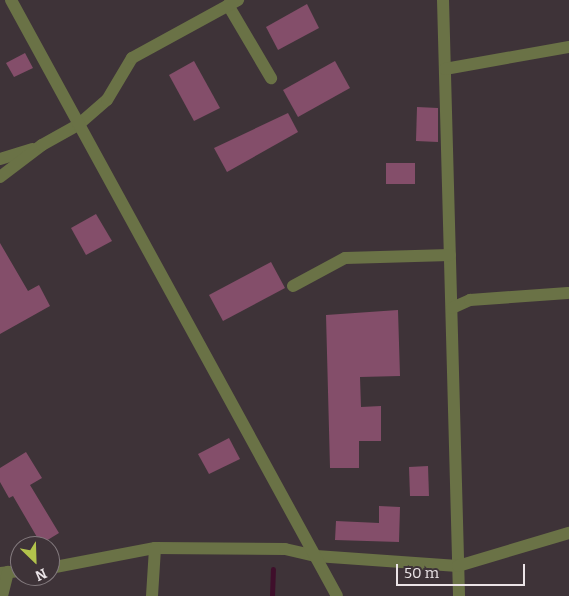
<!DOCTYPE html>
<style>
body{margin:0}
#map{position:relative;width:569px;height:596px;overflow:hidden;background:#3e3338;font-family:Bitter,serif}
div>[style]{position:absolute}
.stream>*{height:5px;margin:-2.5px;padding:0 2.5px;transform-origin:2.5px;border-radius:2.5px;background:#3f0f2b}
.building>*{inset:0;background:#844e6a}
.minor>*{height:12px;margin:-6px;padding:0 6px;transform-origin:6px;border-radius:6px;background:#6a7246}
.tertiary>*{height:12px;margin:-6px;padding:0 6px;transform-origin:6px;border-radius:6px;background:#6a7246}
span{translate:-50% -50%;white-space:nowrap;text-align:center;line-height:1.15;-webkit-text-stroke:4.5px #3e3338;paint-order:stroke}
.north{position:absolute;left:10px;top:536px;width:50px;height:50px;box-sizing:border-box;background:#3e3338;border:1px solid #837a7e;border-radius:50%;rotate:156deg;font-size:14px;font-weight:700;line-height:20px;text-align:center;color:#ebe4e7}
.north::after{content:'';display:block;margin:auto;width:18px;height:22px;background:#b2c34c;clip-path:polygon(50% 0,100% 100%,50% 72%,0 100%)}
.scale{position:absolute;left:396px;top:564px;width:129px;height:22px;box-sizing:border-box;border:2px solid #ebe4e7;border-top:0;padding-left:6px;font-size:15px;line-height:18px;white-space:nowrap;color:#ebe4e7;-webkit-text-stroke:4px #3e3338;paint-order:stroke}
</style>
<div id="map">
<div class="stream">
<i style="left:272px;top:596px;width:27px;rotate:-88deg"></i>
</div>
<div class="building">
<i style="clip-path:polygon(307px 4px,319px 28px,278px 50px,266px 27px)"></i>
<i style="clip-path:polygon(25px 53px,33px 68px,14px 77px,6px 63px)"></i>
<i style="clip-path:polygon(194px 61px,220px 108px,194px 121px,169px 75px)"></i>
<i style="clip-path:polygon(335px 61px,350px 88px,298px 117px,283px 90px)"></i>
<i style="clip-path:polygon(417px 107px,438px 108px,438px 142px,416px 141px)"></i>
<i style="clip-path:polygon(288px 113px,298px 132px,227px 172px,214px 148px)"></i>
<i style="clip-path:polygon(386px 163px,415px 163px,415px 184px,386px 184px)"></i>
<i style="clip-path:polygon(96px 214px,112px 241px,86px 255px,71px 228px)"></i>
<i style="clip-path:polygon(0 243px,28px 291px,39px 285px,50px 306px,0 334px)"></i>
<i style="clip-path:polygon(271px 262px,285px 288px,223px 321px,209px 295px)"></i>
<i style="clip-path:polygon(398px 310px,400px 376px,360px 377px,361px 407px,381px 406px,381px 441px,359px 441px,359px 468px,330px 468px,326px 315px)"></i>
<i style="clip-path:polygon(229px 438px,240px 459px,209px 474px,198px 454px)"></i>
<i style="clip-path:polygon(26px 452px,42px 478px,30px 485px,59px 533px,41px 544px,13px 496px,9px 498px,0 482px,0 468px)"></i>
<i style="clip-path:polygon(428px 466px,429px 496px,410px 496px,409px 467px)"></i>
<i style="clip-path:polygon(379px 506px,400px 507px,399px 542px,335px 540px,336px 521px,379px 523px)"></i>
</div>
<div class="minor">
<i style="left:443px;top:0;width:596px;rotate:88.46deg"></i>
<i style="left:228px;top:5px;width:85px;rotate:59.5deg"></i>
<i style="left:445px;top:69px;width:126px;rotate:-10.1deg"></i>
<i style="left:0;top:159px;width:34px;rotate:-17deg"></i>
<i style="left:0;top:177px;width:53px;rotate:-37.3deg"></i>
<i style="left:42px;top:145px;width:41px;rotate:-29.1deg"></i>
<i style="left:78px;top:125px;width:38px;rotate:-41deg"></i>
<i style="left:107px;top:100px;width:49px;rotate:-59.2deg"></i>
<i style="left:132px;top:58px;width:121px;rotate:-28.7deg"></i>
<i style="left:293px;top:286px;width:59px;rotate:-28.3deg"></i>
<i style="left:345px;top:258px;width:105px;rotate:-1.6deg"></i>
<i style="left:452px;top:308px;width:20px;rotate:-24deg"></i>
<i style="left:470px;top:300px;width:98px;rotate:-4.1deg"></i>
<i style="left:50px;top:568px;width:107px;rotate:-10.8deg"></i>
<i style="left:155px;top:548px;width:130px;rotate:0.4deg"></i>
<i style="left:285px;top:549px;width:32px;rotate:13deg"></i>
<i style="left:316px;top:556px;width:142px;rotate:4deg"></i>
<i style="left:458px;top:566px;width:116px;rotate:-16.6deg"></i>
<i style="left:0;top:573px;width:20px;rotate:-6deg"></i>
<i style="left:2px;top:596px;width:25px;rotate:-76deg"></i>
<i style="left:152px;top:596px;width:48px;rotate:-86.4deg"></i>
</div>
<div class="tertiary">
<i style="left:11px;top:0;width:679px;rotate:61.32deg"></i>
</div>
<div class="north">N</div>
<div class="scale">50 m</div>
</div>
